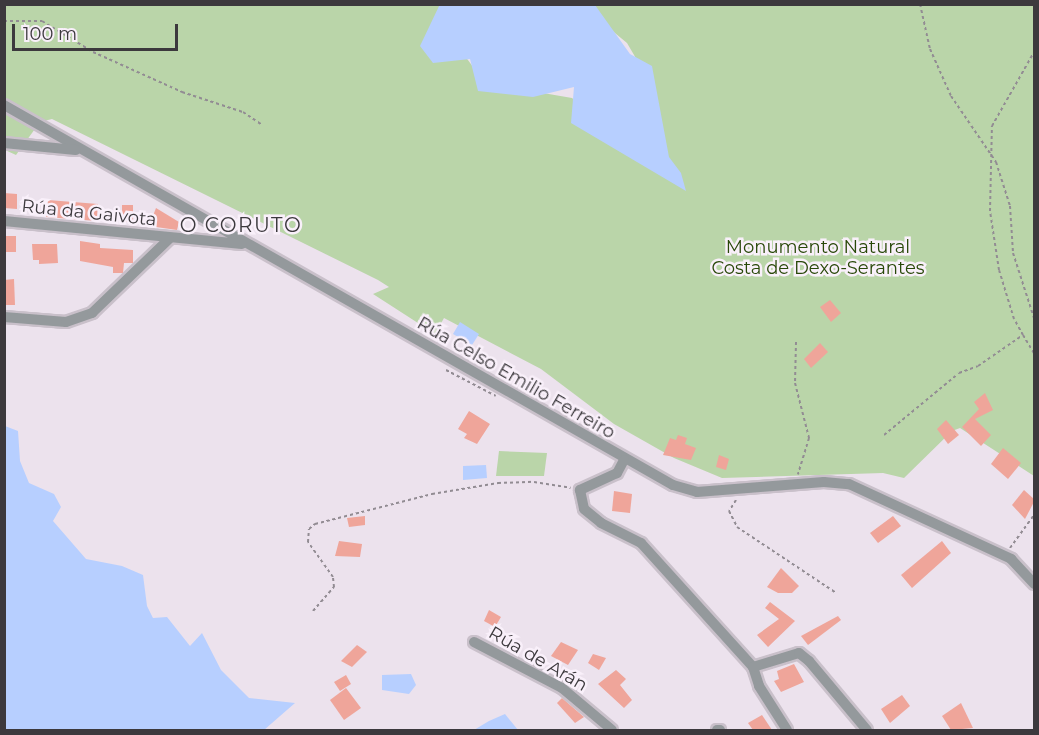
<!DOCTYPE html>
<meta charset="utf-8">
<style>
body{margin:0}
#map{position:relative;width:1039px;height:735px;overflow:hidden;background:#ece2ed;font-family:Montserrat,sans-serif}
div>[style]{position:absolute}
.green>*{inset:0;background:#bad5a9}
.water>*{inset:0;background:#b7cfff}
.building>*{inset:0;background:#efa59a}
.path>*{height:2px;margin-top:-1px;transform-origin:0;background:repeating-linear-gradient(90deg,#928c93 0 3px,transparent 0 6px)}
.roads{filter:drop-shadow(2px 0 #c9c0ca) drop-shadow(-2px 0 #c9c0ca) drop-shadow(0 2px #c9c0ca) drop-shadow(0 -2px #c9c0ca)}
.minor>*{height:10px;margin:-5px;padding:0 5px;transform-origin:5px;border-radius:5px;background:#94999c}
span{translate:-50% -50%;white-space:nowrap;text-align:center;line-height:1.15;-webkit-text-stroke:5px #f9f0fa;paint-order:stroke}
.street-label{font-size:18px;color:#3c393d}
.park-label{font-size:18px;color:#284808}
.neighbourhood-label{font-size:20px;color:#3c393d;letter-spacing:1.5px}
.frame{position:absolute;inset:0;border:6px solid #3c393d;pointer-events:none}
.scale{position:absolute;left:12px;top:24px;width:166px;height:27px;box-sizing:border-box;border:3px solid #3c393d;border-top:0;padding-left:8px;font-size:18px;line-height:21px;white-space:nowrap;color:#3c393d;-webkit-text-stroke:4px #f9f0fa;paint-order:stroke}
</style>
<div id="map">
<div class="green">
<i style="clip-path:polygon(4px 5px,452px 5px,459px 48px,485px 83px,572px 98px,602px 124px,651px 84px,627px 43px,604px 24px,593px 5px,1034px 5px,1034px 476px,960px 428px,952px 431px,904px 478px,883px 473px,722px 478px,674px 458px,614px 424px,541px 369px,444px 318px,435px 334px,373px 294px,389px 287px,378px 280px,52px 119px,40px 122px,16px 155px,5px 150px)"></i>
<i style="clip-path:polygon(499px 451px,547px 453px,544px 476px,496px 476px)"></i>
</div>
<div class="water">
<i style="clip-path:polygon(440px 4px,595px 5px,630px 54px,652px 66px,669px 157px,681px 173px,686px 191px,571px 123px,574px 87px,533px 97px,478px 91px,470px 59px,433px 63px,420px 46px)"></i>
<i style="clip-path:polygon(460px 322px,479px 334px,472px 345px,453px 334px)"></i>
<i style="clip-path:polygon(5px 426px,18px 431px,20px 461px,29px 483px,54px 494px,61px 507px,53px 521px,86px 559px,122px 566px,143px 575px,147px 606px,153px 618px,167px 617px,190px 646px,202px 633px,221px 670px,249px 698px,295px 703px,264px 730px,5px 730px)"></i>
<i style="clip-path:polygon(486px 465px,487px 478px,463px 480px,463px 466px)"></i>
<i style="clip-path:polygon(411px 674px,416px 685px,409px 694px,382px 690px,382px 675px)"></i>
<i style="clip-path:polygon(505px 714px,518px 730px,474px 730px,489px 721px)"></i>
</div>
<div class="building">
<i style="clip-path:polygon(4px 193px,17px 194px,17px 209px,4px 208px)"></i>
<i style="clip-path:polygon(48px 200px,98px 204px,97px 221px,46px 217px)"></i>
<i style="clip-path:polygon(122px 205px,133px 205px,133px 222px,122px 222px)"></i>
<i style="clip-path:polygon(156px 208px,179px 222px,177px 230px,149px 226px)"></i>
<i style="clip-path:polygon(4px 236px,16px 236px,16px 252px,4px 252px)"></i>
<i style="clip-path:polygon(80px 241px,100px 244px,100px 248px,133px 250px,133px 263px,124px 263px,123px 273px,113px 273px,113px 267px,80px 261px)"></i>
<i style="clip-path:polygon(32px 244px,57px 244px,58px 263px,39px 264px,39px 260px,33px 260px)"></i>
<i style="clip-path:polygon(14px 279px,15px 305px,4px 305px,4px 280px)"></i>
<i style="clip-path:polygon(830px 300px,841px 313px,831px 322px,820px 307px)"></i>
<i style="clip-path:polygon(820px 343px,828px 352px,811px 368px,804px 359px)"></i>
<i style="clip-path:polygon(985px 393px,993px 410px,975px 419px,991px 435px,981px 446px,962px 427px,979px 409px,974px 402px)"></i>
<i style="clip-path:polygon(469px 411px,490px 424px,477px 444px,464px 438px,467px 434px,458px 429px)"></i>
<i style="clip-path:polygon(946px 420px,959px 435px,948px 444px,937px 429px)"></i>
<i style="clip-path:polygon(678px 435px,687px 438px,685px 444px,696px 448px,691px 460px,663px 455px,670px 438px,676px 440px)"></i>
<i style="clip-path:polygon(1003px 448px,1021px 463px,1008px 479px,991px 464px)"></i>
<i style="clip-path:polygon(719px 455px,729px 459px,726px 470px,716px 467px)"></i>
<i style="clip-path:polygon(1024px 490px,1035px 500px,1025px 519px,1012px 505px)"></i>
<i style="clip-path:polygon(614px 491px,632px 494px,630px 513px,612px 511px)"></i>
<i style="clip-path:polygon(365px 516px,365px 525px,349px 527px,347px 518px)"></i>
<i style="clip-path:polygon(893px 516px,901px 526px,878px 543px,870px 533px)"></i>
<i style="clip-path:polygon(339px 541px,362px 544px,360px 557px,335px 556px)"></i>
<i style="clip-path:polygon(942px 541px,951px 553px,912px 588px,901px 575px)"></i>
<i style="clip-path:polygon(781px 568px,799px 586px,792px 593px,778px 593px,767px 587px)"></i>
<i style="clip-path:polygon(770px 602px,795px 621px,768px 647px,757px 635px,779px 619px,765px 608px)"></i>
<i style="clip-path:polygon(489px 610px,501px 617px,495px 627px,484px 621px)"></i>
<i style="clip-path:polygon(838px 616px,841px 620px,808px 645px,801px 636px)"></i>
<i style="clip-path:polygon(561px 642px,578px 650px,568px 665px,551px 656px)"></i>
<i style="clip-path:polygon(357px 645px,367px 652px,352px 667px,341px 661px)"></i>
<i style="clip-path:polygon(593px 654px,606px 658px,599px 670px,588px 663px)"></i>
<i style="clip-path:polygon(794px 664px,804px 682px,781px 692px,774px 681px,779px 679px,777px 671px)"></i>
<i style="clip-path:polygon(616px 670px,626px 679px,620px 685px,632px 700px,624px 708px,598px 684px)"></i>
<i style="clip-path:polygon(346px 675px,351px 684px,340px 691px,334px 682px)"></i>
<i style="clip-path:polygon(346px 688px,361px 708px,344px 720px,330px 700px)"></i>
<i style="clip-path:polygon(902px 695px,910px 706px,890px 723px,881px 709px)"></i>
<i style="clip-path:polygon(562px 698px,584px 717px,575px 723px,557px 703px)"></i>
<i style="clip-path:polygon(961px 703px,973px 728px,951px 730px,942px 716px)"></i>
<i style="clip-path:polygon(762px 715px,772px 730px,753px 730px,748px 723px)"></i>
</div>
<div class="path">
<i style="left:920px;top:4px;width:46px;rotate:77.5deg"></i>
<i style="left:930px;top:49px;width:51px;rotate:65.9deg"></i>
<i style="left:951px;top:96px;width:80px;rotate:55.7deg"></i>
<i style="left:996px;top:162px;width:46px;rotate:72.3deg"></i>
<i style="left:1010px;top:206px;width:47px;rotate:86.3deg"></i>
<i style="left:1013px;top:253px;width:68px;rotate:72.1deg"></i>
<i style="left:4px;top:21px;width:38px"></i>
<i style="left:42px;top:21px;width:60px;rotate:31.3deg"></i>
<i style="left:93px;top:52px;width:98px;rotate:24.2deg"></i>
<i style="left:182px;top:92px;width:64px;rotate:18.2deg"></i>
<i style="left:243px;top:112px;width:23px;rotate:34deg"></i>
<i style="left:1023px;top:335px;width:18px;rotate:-119deg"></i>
<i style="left:1014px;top:319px;width:51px;rotate:-107deg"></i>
<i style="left:999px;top:270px;width:60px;rotate:-98.7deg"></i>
<i style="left:990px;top:211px;width:85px;rotate:-88.7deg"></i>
<i style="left:992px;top:126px;width:85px;rotate:-60.4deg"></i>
<i style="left:796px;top:342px;width:41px;rotate:91.4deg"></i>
<i style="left:795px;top:383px;width:57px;rotate:75.7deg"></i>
<i style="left:809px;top:438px;width:38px;rotate:107deg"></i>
<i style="left:446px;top:370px;width:56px;rotate:27.5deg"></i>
<i style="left:884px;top:435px;width:97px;rotate:-39.6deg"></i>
<i style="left:959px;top:373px;width:20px;rotate:-20deg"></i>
<i style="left:978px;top:366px;width:55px;rotate:-34.6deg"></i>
<i style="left:1023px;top:335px;width:21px;rotate:59deg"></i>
<i style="left:736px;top:500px;width:13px;rotate:122deg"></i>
<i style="left:729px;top:511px;width:18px;rotate:63deg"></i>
<i style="left:737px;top:527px;width:118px;rotate:33.6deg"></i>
<i style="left:1010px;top:548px;width:41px;rotate:-54deg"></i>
<i style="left:313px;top:611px;width:32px;rotate:-49deg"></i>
<i style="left:334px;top:587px;width:10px;rotate:-96deg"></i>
<i style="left:333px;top:577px;width:43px;rotate:-125.5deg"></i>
<i style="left:308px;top:542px;width:13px;rotate:-86deg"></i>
<i style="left:309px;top:529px;width:8px;rotate:-40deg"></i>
<i style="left:315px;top:524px;width:121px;rotate:-14.4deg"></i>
<i style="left:432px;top:494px;width:67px;rotate:-9.5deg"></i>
<i style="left:498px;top:483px;width:36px;rotate:-2deg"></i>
<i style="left:534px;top:482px;width:37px;rotate:9deg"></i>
</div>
<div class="roads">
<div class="minor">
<i style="left:4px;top:105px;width:769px;rotate:29.6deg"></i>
<i style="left:673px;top:485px;width:25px;rotate:16deg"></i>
<i style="left:697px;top:492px;width:127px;rotate:-4.5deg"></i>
<i style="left:824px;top:482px;width:25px;rotate:5deg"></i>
<i style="left:849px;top:484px;width:179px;rotate:24.8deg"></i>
<i style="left:1011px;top:559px;width:34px;rotate:47deg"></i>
<i style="left:4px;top:143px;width:72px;rotate:5.6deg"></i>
<i style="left:4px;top:221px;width:239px;rotate:5.5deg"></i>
<i style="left:4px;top:317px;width:62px;rotate:4.6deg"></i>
<i style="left:66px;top:322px;width:28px;rotate:-19deg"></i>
<i style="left:92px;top:313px;width:107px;rotate:-43.9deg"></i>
<i style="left:624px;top:460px;width:15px;rotate:118deg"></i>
<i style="left:617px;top:473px;width:41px;rotate:155.3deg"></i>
<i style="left:580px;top:490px;width:19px;rotate:78deg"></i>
<i style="left:584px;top:509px;width:22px;rotate:39deg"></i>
<i style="left:601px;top:523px;width:45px;rotate:26.6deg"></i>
<i style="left:641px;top:543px;width:167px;rotate:47.9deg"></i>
<i style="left:753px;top:667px;width:20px;rotate:72deg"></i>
<i style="left:759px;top:686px;width:52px;rotate:57.5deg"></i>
<i style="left:474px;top:642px;width:99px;rotate:27.6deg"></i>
<i style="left:562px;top:688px;width:65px;rotate:40deg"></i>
<i style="left:753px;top:667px;width:48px;rotate:-16.9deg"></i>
<i style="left:799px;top:653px;width:13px;rotate:39deg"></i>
<i style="left:809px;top:661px;width:90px;rotate:50deg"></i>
<i style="left:717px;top:730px;width:3px"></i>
</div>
</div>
<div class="street-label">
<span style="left:89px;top:213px;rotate:6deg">Rúa da Gaivota</span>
<span style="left:516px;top:378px;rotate:30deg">Rúa Celso Emilio Ferreiro</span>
<span style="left:538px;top:659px;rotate:30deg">Rúa de Arán</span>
</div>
<div class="park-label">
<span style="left:818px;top:258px">Monumento Natural<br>Costa de Dexo-Serantes</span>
</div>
<div class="neighbourhood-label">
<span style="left:241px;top:225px">O CORUTO</span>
</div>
<div class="frame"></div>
<div class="scale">100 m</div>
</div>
